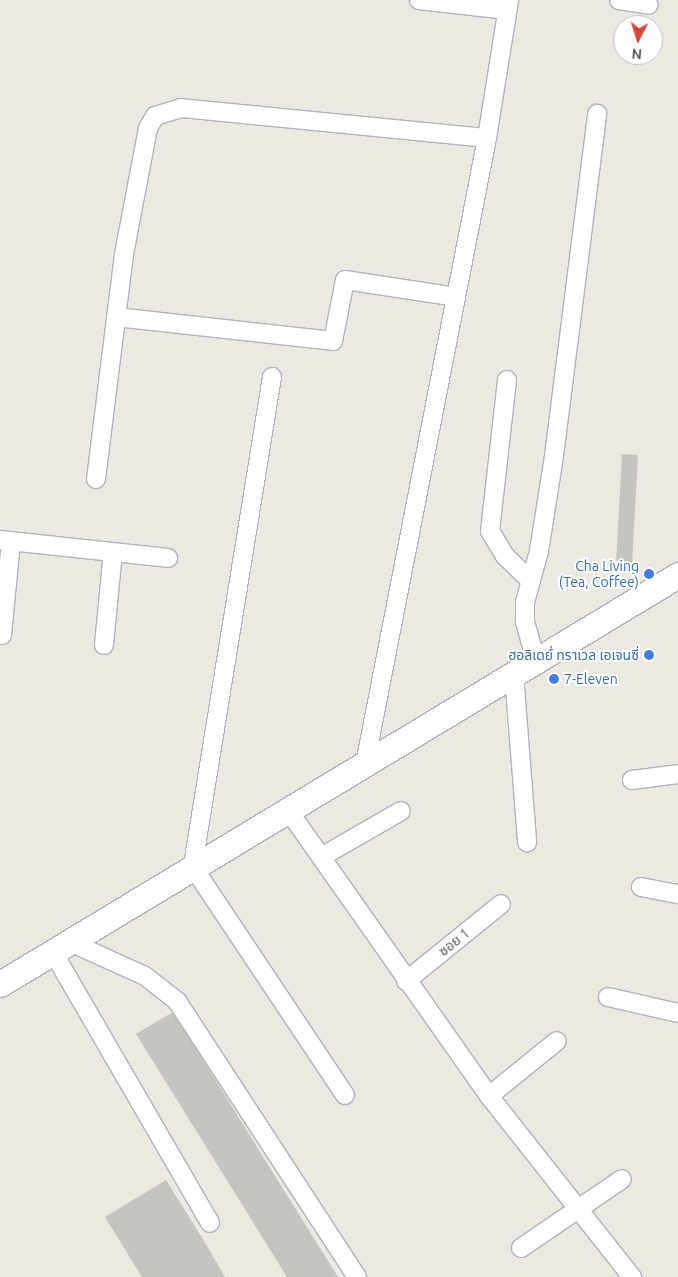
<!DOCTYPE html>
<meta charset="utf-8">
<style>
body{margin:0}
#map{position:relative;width:678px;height:1277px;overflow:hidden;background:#ebe9e1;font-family:Ubuntu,"Noto Sans Thai",sans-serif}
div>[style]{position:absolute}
.building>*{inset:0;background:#c6c4be}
.roads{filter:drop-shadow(1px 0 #b1b3b7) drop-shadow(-1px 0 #b1b3b7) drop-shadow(0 1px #b1b3b7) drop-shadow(0 -1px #b1b3b7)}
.street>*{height:18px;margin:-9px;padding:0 9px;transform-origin:9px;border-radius:9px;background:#fff}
.secondary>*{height:25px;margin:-12.5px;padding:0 12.5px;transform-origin:12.5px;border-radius:12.5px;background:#fff}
.dots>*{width:14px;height:14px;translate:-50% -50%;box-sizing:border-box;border:2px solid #fff;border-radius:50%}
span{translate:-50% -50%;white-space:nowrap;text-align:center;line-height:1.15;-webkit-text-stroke:4px #fff;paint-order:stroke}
.shop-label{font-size:14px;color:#366cbe}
.right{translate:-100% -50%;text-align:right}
.left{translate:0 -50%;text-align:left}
.street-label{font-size:14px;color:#595c60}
.north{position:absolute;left:613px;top:15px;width:50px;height:50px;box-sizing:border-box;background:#fff;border:1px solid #bdbebf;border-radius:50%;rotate:185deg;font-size:14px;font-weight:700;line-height:20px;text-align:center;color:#595c60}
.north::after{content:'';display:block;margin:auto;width:18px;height:22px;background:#d94739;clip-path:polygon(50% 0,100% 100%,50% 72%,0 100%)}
</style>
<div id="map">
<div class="building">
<i style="clip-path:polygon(622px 454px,638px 455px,632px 565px,616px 564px)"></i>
<i style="clip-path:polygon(173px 1012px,295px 1208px,338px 1277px,287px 1277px,136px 1034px)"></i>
<i style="clip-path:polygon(166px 1180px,204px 1241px,225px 1277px,142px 1277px,105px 1217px)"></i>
</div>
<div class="roads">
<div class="street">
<i style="left:419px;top:0;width:89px;rotate:6.5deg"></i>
<i style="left:619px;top:0;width:30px;rotate:9deg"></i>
<i style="left:116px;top:317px;width:218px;rotate:6.3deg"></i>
<i style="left:333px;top:341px;width:62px;rotate:-78.9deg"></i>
<i style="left:345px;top:280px;width:112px;rotate:8.7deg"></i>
<i style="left:272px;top:377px;width:496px;rotate:99.2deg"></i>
<i style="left:193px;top:867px;width:274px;rotate:56.3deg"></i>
<i style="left:507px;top:380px;width:152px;rotate:96.4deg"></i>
<i style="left:490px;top:531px;width:29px;rotate:59deg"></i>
<i style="left:505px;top:556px;width:35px;rotate:44deg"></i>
<i style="left:96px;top:479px;width:227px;rotate:-82.9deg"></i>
<i style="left:124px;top:254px;width:128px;rotate:-79.2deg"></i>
<i style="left:148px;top:128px;width:14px;rotate:-60deg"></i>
<i style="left:155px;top:116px;width:27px;rotate:-17deg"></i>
<i style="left:181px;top:108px;width:307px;rotate:5.6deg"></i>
<i style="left:0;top:540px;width:169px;rotate:6.1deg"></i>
<i style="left:2px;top:635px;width:94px;rotate:-84.5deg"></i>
<i style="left:104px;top:645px;width:93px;rotate:-84.5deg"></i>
<i style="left:536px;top:661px;width:41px;rotate:-105.8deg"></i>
<i style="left:525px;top:622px;width:20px;rotate:-90deg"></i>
<i style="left:525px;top:602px;width:53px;rotate:-74.6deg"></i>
<i style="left:539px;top:551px;width:96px;rotate:-81deg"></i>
<i style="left:554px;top:456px;width:345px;rotate:-82.8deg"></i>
<i style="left:514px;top:675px;width:168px;rotate:85.5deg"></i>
<i style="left:365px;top:764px;width:638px;rotate:-78.97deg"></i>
<i style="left:487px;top:138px;width:140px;rotate:-80.9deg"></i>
<i style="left:632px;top:780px;width:46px;rotate:-7.4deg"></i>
<i style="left:288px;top:810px;width:350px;rotate:54.9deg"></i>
<i style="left:489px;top:1096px;width:231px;rotate:51.7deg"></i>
<i style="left:321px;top:857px;width:92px;rotate:-29.9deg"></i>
<i style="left:641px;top:887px;width:38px;rotate:11deg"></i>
<i style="left:70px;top:942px;width:82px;rotate:24.4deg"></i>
<i style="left:145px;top:976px;width:41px;rotate:38deg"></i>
<i style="left:177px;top:1001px;width:330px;rotate:56.9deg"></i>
<i style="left:53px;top:952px;width:313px;rotate:59.9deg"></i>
<i style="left:406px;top:981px;width:122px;rotate:-39deg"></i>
<i style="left:608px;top:997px;width:72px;rotate:12.9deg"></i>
<i style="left:489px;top:1096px;width:87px;rotate:-39deg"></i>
<i style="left:521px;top:1248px;width:122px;rotate:-34.3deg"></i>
</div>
<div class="secondary">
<i style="left:0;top:984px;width:792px;rotate:-31.1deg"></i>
</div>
</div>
<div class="dots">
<i style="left:649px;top:574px;background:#3f7fe0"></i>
<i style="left:649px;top:655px;background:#3f7fe0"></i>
<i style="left:554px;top:679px;background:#3f7fe0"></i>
</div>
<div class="shop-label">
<span class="right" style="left:639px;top:574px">Cha Living<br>(Tea, Coffee)</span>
<span class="right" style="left:639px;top:655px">ฮอลิเดย์่ ทราเวล เอเจนซี่</span>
<span class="left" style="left:564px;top:679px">7-Eleven</span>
</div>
<div class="street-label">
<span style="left:454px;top:942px;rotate:-39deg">ซอย 1</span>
</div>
<div class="north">N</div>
</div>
